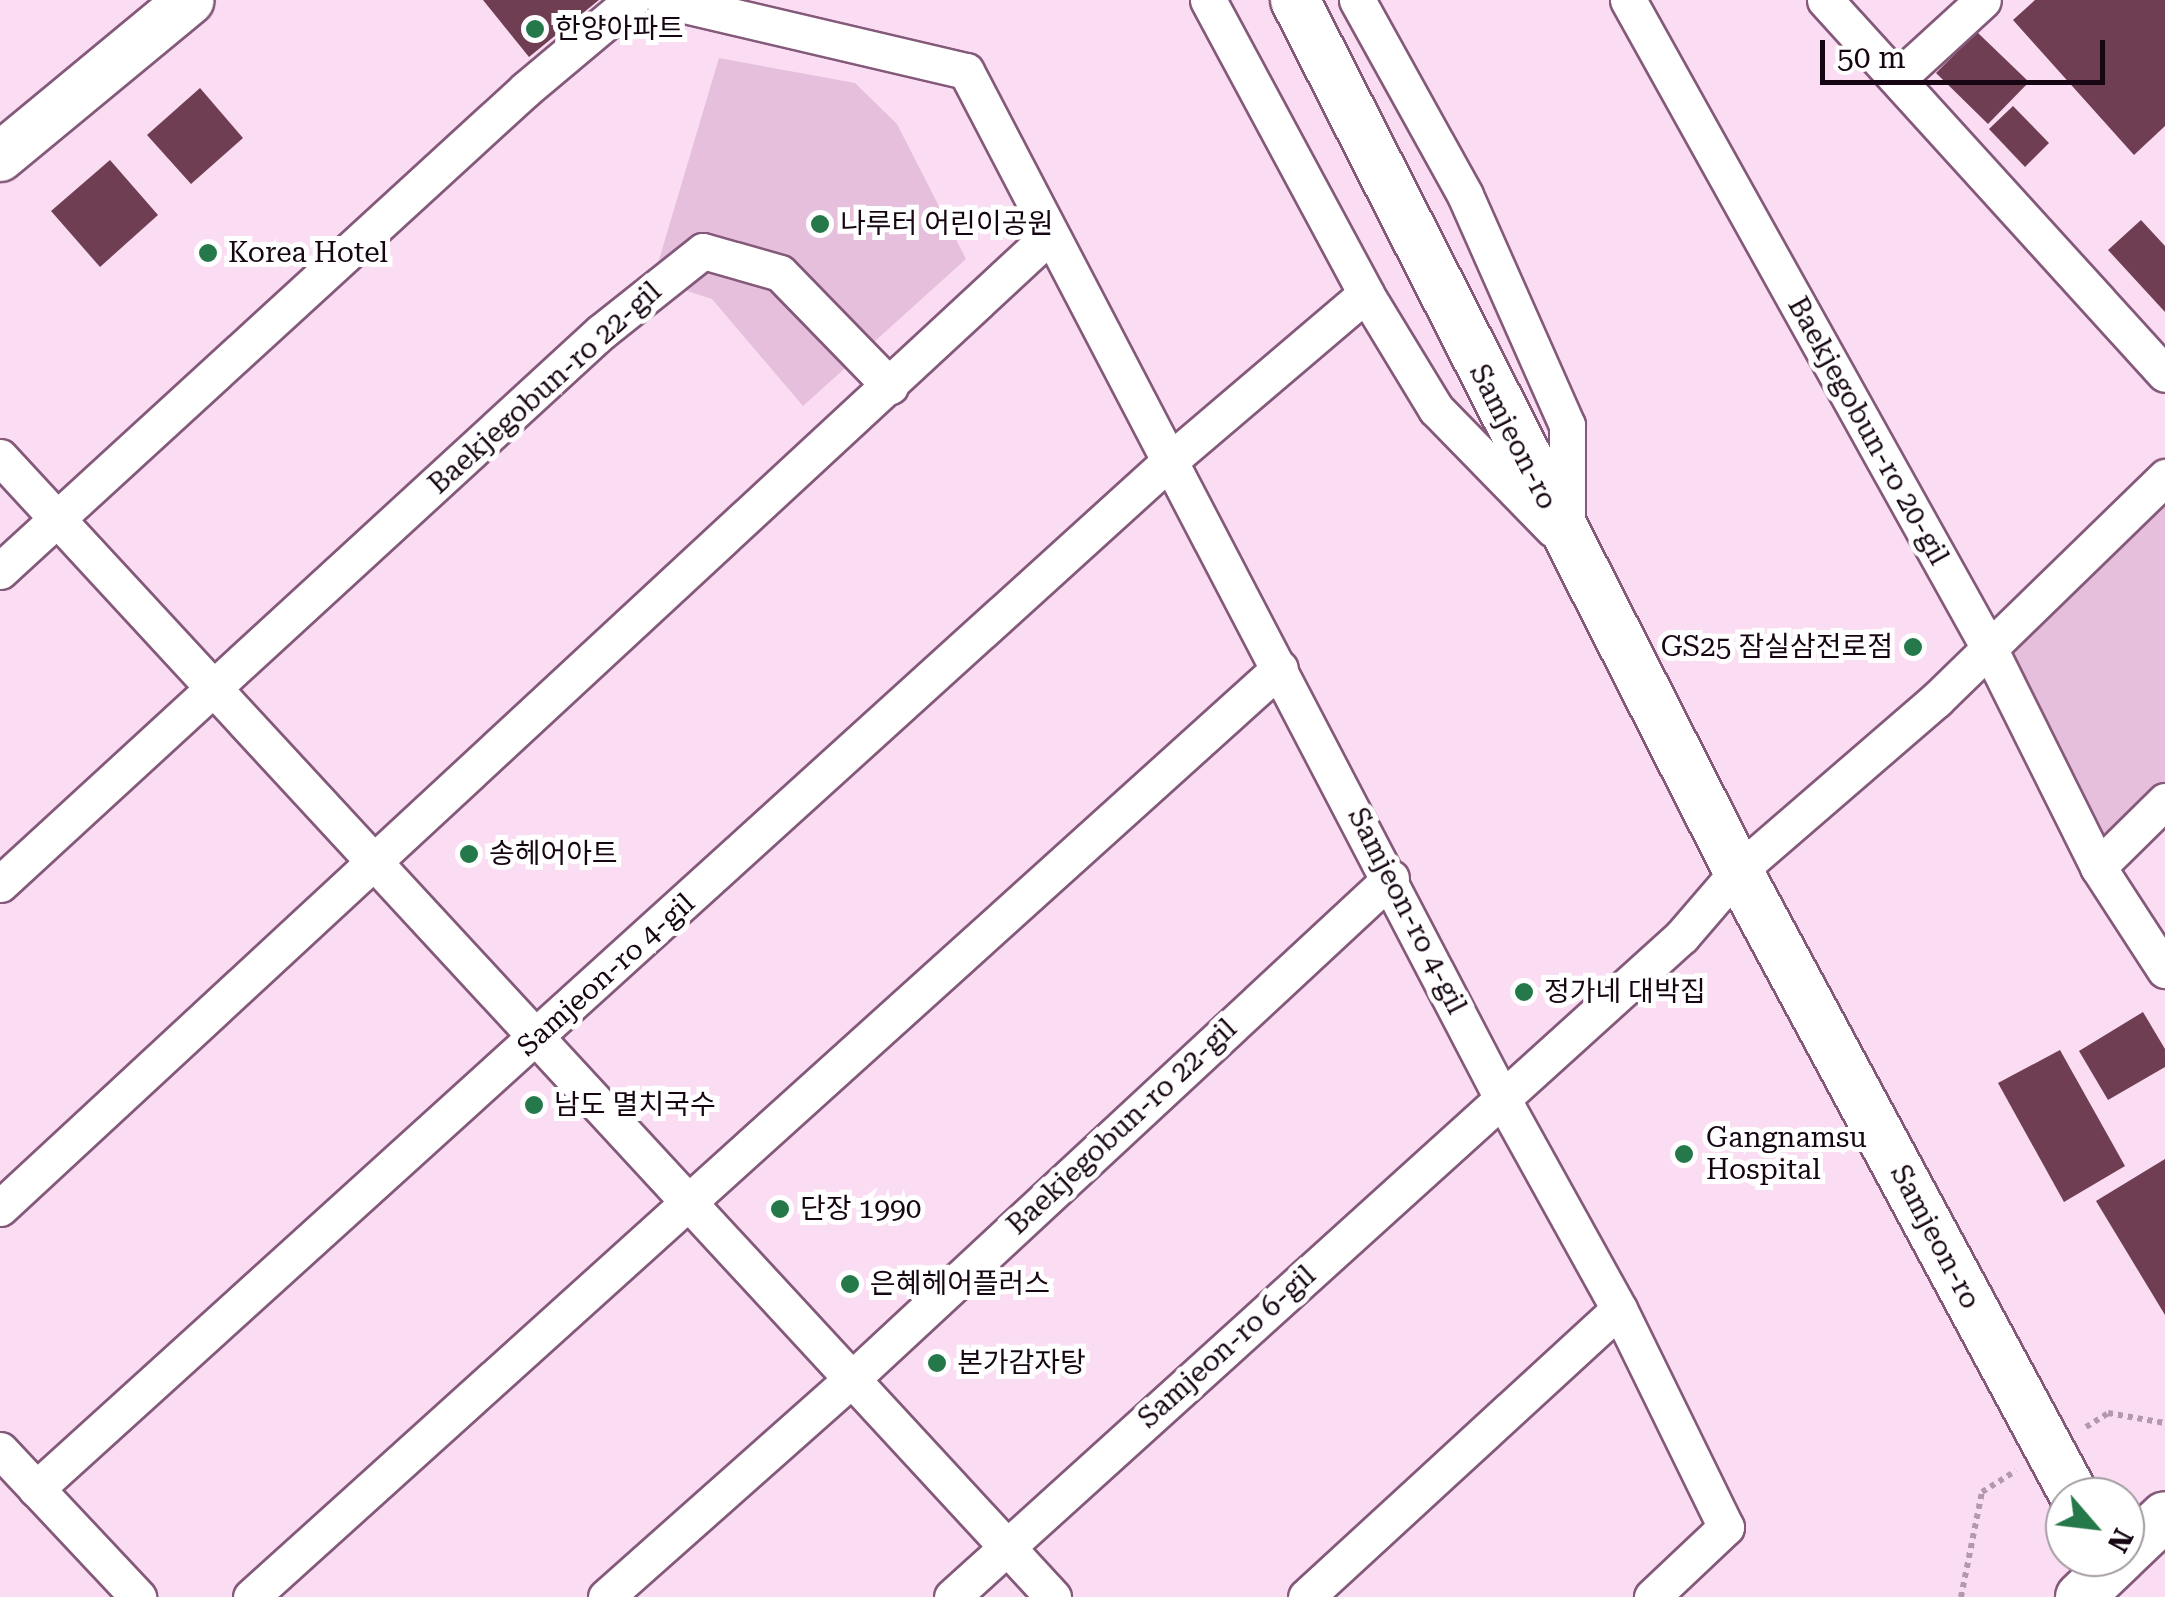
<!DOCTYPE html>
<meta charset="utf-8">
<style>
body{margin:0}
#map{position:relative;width:2165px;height:1597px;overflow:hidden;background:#fbddf3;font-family:"Roboto Serif","Noto Sans KR",serif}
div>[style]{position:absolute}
.green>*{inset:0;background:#e5bfdb}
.building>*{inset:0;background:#703e52}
.path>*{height:6px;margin-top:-3px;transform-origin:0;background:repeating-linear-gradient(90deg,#b299ac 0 5px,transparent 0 10px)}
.roads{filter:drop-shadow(2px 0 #84597a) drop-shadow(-2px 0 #84597a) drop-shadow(0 2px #84597a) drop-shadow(0 -2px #84597a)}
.street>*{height:35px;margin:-17.5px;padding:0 17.5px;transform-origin:17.5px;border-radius:17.5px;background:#fff}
.secondary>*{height:48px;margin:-24px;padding:0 24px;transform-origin:24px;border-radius:24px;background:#fff}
.dots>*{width:28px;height:28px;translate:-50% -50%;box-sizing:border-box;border:5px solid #fff;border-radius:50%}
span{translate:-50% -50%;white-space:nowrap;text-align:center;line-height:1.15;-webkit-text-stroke:10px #fff;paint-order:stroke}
.poi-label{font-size:28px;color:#160613}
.left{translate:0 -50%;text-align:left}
.right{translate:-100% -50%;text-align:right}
.street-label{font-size:28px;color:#160613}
.north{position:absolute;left:2045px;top:1477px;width:100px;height:100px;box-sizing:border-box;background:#fff;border:2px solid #a29ba1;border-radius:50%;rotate:118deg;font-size:28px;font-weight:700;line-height:40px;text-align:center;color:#160613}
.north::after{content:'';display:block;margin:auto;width:35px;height:45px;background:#24784a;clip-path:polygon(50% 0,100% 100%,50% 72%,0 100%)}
.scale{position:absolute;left:1820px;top:40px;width:285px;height:45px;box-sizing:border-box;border:5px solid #160613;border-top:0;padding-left:12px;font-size:30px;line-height:35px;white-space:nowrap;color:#160613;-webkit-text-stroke:8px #fff;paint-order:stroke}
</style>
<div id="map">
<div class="green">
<i style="clip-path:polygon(719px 58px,855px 83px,897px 124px,966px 259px,803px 406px,712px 299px,653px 280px)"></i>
<i style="clip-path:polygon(2165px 477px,2165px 801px,2098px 867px,1989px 648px)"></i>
</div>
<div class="building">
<i style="clip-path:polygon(483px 0,599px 0,529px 57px)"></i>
<i style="clip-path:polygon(2035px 0,2165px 0,2165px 126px,2134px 155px,2013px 20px)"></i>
<i style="clip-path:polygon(1977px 32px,2029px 82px,1988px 124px,1936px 73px)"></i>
<i style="clip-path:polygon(200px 88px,243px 138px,191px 184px,147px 135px)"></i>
<i style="clip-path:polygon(2013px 106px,2049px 143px,2025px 167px,1989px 129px)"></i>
<i style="clip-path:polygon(110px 160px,158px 215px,100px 267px,51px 211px)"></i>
<i style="clip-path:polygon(2141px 220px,2165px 246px,2165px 312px,2108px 250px)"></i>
<i style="clip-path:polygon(2143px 1012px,2165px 1049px,2165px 1067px,2108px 1100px,2079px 1051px)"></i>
<i style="clip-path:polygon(2060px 1050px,2125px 1166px,2064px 1202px,1998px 1083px)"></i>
<i style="clip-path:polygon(2165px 1159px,2165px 1315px,2096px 1201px)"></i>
</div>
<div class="path">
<i style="left:2086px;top:1427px;width:26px;rotate:-32deg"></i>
<i style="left:2108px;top:1413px;width:58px;rotate:10deg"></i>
<i style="left:1961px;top:1597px;width:107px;rotate:-78.7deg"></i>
<i style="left:1982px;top:1492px;width:40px;rotate:-32deg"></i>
</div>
<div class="roads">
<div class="street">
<i style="left:663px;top:0;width:311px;rotate:13.2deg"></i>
<i style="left:966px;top:71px;width:1158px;rotate:62.44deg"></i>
<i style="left:1502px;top:1098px;width:241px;rotate:61deg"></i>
<i style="left:1619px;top:1309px;width:243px;rotate:63.9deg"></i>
<i style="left:1726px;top:1527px;width:102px;rotate:136.6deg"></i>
<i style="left:1208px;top:0;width:334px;rotate:61.7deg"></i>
<i style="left:1366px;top:294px;width:135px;rotate:58.7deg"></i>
<i style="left:1436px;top:409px;width:168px;rotate:45.7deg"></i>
<i style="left:1357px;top:0;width:223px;rotate:61deg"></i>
<i style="left:1465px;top:195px;width:252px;rotate:66.1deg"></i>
<i style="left:1567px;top:425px;width:103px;rotate:90deg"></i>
<i style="left:1628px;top:0;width:742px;rotate:60.88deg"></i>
<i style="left:1989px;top:648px;width:245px;rotate:63.5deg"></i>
<i style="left:2098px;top:867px;width:123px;rotate:57deg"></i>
<i style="left:1825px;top:0;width:505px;rotate:47.73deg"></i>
<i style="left:1898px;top:78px;width:115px;rotate:-42.5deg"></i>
<i style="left:0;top:457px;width:1552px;rotate:47.27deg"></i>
<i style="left:0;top:571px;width:713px;rotate:-42.5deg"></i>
<i style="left:526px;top:89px;width:138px;rotate:-40deg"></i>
<i style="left:2098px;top:867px;width:94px;rotate:-44.6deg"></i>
<i style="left:0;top:884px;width:816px;rotate:-42.57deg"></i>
<i style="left:601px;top:332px;width:130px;rotate:-38.5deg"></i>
<i style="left:703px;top:251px;width:80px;rotate:15.9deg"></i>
<i style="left:780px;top:273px;width:158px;rotate:45.8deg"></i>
<i style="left:0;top:1208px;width:1430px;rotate:-42.82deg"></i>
<i style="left:0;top:1450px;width:202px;rotate:46.8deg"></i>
<i style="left:36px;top:1489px;width:1535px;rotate:-42.2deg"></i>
<i style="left:1173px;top:458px;width:253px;rotate:-40.4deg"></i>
<i style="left:251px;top:1597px;width:1386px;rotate:-42.08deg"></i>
<i style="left:606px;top:1597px;width:332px;rotate:-41.6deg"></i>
<i style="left:854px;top:1377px;width:733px;rotate:-42.9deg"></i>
<i style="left:952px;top:1597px;width:985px;rotate:-42.16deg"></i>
<i style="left:1682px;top:936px;width:86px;rotate:-49.3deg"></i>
<i style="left:1738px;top:871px;width:262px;rotate:-40.8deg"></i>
<i style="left:1936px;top:700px;width:320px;rotate:-44.2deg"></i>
<i style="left:1306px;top:1597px;width:425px;rotate:-42.6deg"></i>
</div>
<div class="secondary">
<i style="left:1295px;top:0;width:977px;rotate:63.04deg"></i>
<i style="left:1738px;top:871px;width:711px;rotate:61.7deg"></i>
<i style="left:0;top:157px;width:246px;rotate:-39.6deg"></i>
<i style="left:2125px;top:1554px;width:55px;rotate:-43.5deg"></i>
<i style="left:2080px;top:1597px;width:58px;rotate:-43.6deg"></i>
</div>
</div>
<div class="dots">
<i style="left:535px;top:29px;background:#24784a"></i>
<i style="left:820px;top:224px;background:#24784a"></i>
<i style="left:208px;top:253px;background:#24784a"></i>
<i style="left:1913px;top:647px;background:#24784a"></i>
<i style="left:469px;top:854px;background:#24784a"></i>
<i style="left:1524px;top:992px;background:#24784a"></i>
<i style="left:534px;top:1105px;background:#24784a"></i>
<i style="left:1684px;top:1154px;background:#24784a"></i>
<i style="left:780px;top:1209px;background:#24784a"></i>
<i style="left:850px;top:1284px;background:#24784a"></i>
<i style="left:937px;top:1363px;background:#24784a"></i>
</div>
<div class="poi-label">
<span class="left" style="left:555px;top:29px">한양아파트</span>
<span class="left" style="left:840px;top:224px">나루터 어린이공원</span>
<span class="left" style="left:228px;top:253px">Korea Hotel</span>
<span class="right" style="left:1893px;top:647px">GS25 잠실삼전로점</span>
<span class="left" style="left:489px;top:854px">송헤어아트</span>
<span class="left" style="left:1544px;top:992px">정가네 대박집</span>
<span class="left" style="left:554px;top:1105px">남도 멸치국수</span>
<span class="left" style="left:1706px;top:1154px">Gangnamsu<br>Hospital</span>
<span class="left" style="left:800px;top:1209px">단장 1990</span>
<span class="left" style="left:870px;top:1284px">은혜헤어플러스</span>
<span class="left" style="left:957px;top:1363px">본가감자탕</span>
</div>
<div class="street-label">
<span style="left:545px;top:388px;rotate:-42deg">Baekjegobun-ro 22-gil</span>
<span style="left:1868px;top:431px;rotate:61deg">Baekjegobun-ro 20-gil</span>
<span style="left:1513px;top:437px;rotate:63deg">Samjeon-ro</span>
<span style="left:1407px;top:911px;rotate:63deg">Samjeon-ro 4-gil</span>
<span style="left:606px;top:975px;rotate:-42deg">Samjeon-ro 4-gil</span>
<span style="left:1122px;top:1127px;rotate:-43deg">Baekjegobun-ro 22-gil</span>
<span style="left:1935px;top:1237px;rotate:62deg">Samjeon-ro</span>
<span style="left:1227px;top:1347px;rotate:-42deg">Samjeon-ro 6-gil</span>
</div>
<div class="north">N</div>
<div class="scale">50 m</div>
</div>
